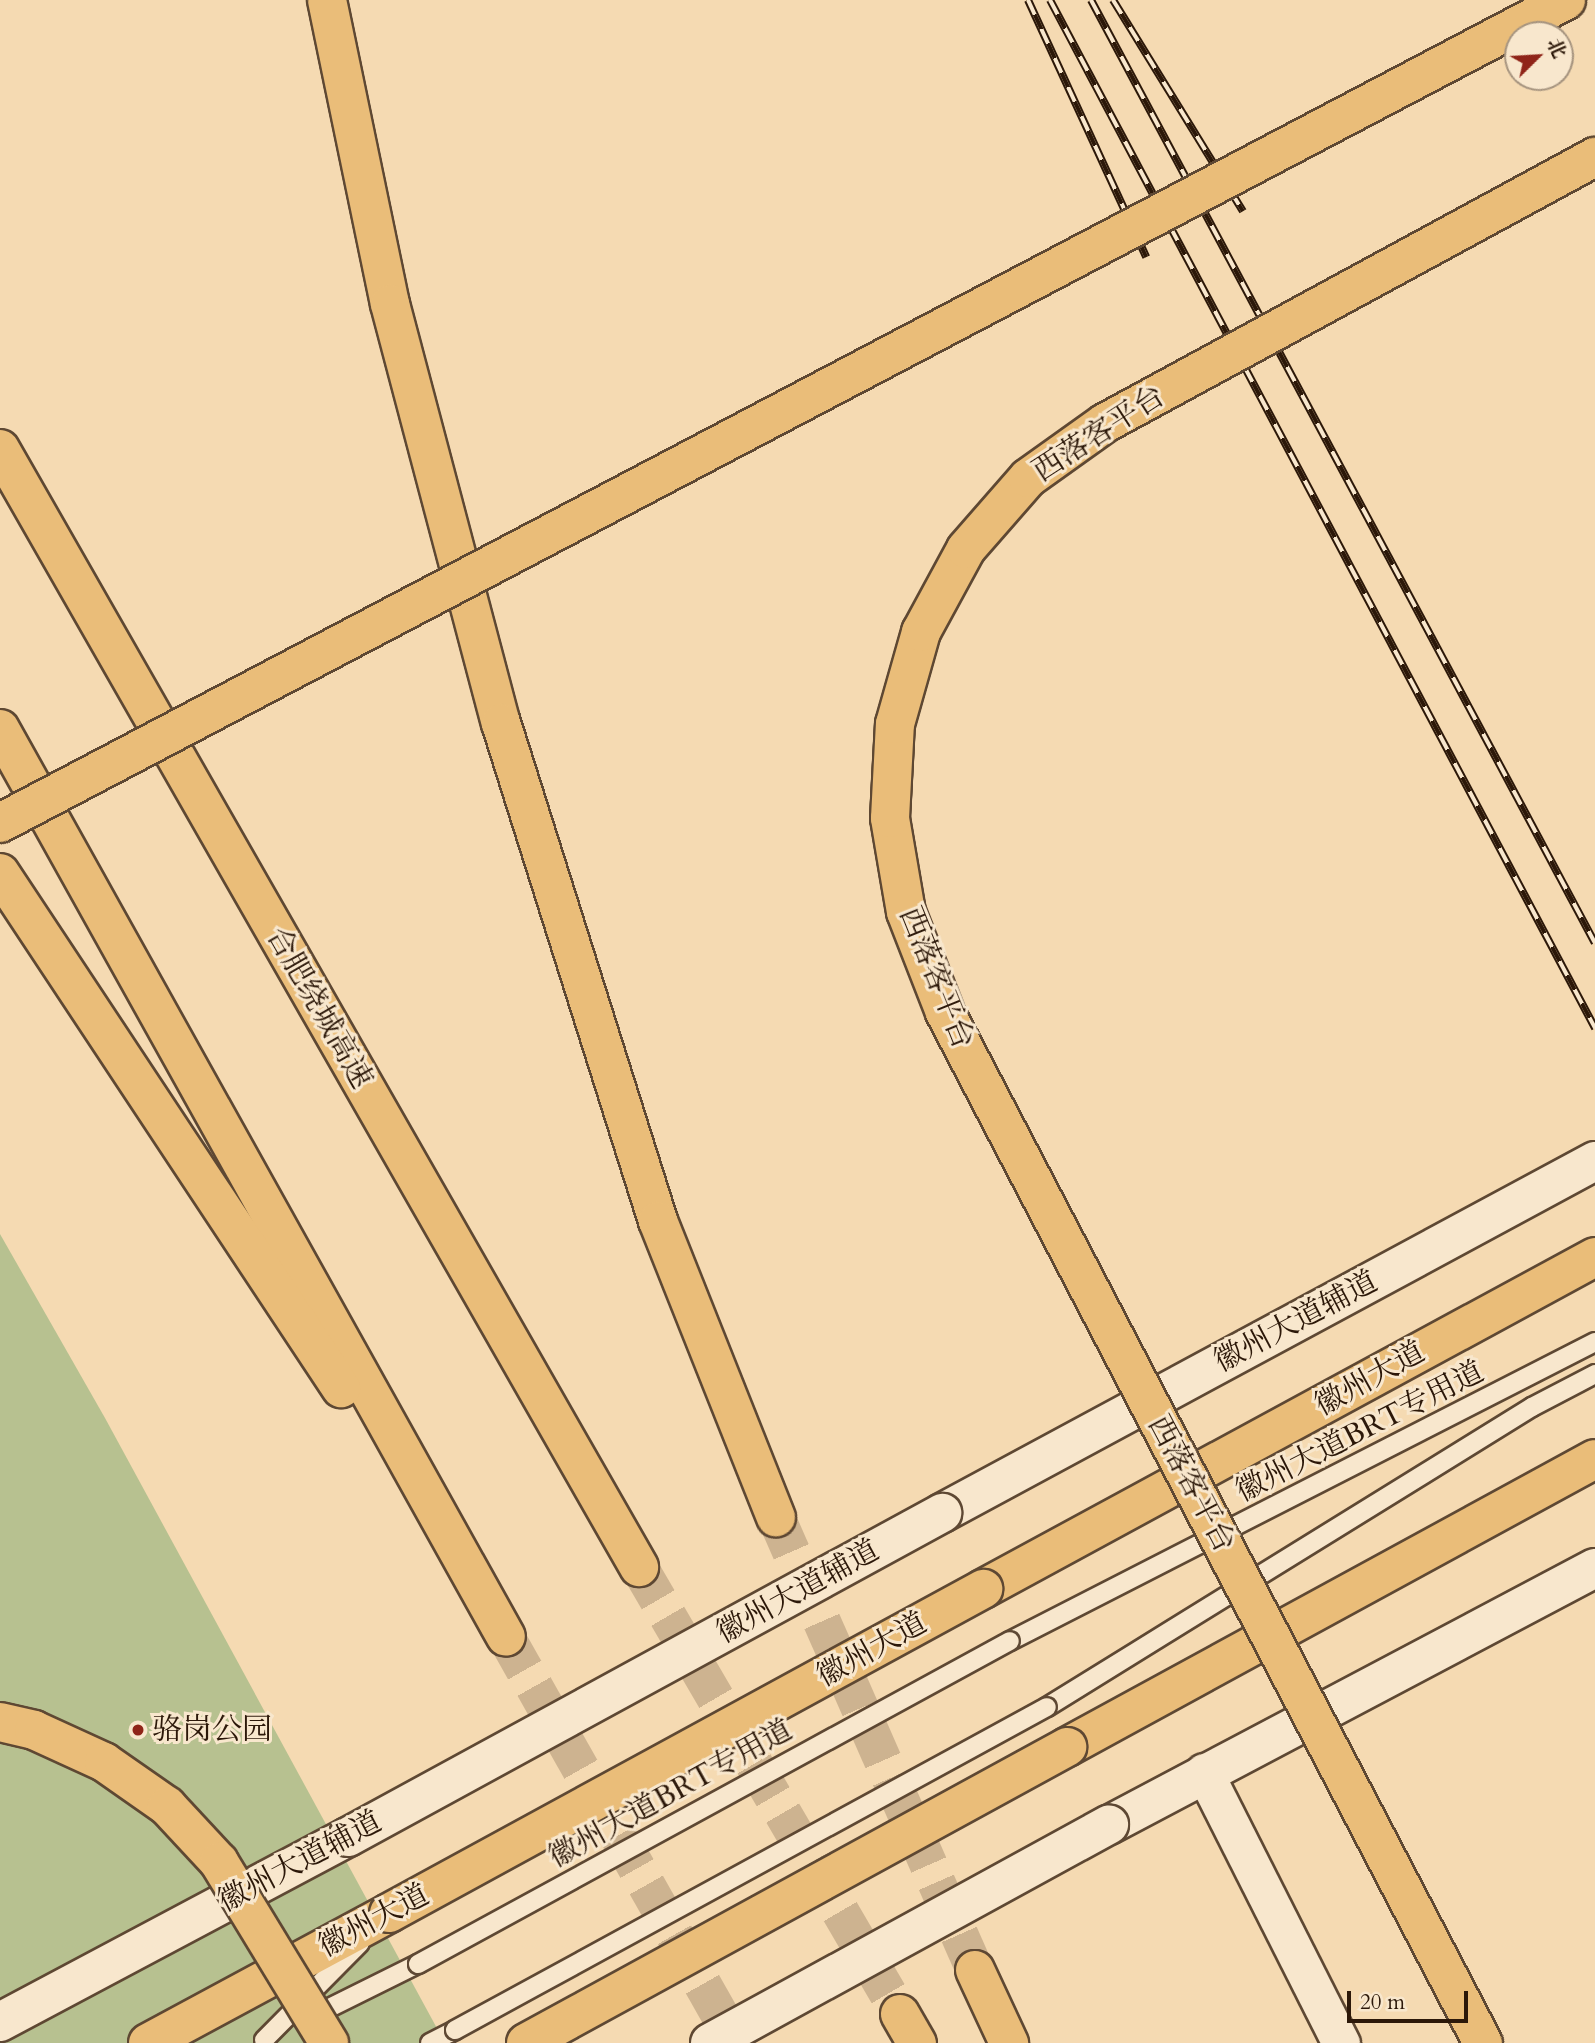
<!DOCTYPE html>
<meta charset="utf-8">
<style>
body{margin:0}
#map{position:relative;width:1595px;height:2043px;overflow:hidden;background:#f5dab2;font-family:Cardo,"Noto Serif SC",serif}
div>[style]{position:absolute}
.green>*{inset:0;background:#b7c190}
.highway-tunnel>*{height:38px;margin-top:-19px;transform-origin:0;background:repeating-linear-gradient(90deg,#cdb390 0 38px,transparent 0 57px)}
.roads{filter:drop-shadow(2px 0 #5e4833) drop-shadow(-2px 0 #5e4833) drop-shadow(0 2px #5e4833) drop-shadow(0 -2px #5e4833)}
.lane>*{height:18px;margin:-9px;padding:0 9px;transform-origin:9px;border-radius:9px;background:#f8e7cd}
.street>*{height:37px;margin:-18.5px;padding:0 18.5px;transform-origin:18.5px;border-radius:18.5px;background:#f8e7cd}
.secondary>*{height:38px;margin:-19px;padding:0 19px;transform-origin:19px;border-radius:19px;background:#f8e7cd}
.primary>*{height:38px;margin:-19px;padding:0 19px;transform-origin:19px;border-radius:19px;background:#eabd79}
.highway>*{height:38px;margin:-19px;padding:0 19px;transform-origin:19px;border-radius:19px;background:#eabd79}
.rail>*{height:8px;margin-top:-4px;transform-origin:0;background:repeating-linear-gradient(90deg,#f8e7cd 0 16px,#2c1809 0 32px);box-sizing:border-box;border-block:2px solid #2c1809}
.bridges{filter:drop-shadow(2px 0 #5e4833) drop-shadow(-2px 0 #5e4833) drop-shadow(0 2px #5e4833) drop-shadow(0 -2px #5e4833)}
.lane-bridge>*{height:18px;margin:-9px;padding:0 9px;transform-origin:9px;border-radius:9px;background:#f8e7cd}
.secondary-bridge>*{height:38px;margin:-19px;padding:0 19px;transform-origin:19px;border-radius:19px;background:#f8e7cd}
.primary-bridge>*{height:38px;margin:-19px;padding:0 19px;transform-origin:19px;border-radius:19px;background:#eabd79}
.dots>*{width:19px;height:19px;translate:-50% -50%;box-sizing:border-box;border:4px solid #f8e7cd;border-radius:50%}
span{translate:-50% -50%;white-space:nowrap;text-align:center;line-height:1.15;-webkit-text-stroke:6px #f8e7cd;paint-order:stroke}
.street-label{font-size:30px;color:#2c1809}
.poi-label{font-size:30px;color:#2c1809}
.left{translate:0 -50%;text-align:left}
.north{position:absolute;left:1504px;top:21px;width:70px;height:70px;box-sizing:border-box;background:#f8e7cd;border:2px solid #a6947f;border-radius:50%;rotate:66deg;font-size:19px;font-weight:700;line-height:28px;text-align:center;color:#2c1809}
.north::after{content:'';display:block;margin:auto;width:24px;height:32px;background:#8f2418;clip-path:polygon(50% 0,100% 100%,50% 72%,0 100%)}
.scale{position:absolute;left:1347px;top:1991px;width:121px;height:32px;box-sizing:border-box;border:4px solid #2c1809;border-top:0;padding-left:9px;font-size:21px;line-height:24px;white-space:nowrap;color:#2c1809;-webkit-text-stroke:5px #f8e7cd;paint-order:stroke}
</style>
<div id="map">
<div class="green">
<i style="clip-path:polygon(0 1234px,105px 1418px,445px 2043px,0 2043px)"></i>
</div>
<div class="highway-tunnel">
<i style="left:776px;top:1517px;width:495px;rotate:66.3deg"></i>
<i style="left:639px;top:1567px;width:518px;rotate:59.72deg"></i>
<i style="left:506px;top:1637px;width:467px;rotate:60.5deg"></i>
</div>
<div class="roads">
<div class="lane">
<i style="left:1010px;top:1641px;width:657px;rotate:-27.07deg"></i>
<i style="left:1047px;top:1707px;width:570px;rotate:-31.74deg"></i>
<i style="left:1532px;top:1407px;width:71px;rotate:-27.6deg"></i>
<i style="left:309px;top:2018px;width:122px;rotate:-26.4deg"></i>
<i style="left:264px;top:2040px;width:136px;rotate:-45.3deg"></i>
<i style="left:430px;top:2043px;width:28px;rotate:-27deg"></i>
</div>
<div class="street">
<i style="left:1204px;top:1772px;width:304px;rotate:63.2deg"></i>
</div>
<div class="secondary">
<i style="left:942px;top:1513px;width:742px;rotate:-28.33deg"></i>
<i style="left:1109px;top:1825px;width:550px;rotate:-27.87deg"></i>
<i style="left:0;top:2022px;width:394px;rotate:-28deg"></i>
</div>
<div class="primary">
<i style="left:983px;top:1589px;width:696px;rotate:-28.48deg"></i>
<i style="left:1067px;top:1747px;width:601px;rotate:-28.61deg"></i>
<i style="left:148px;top:2043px;width:274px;rotate:-28.3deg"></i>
</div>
<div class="highway">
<i style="left:327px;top:0;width:310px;rotate:78.3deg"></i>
<i style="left:390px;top:304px;width:433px;rotate:75.2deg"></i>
<i style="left:501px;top:723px;width:522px;rotate:72.5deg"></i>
<i style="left:658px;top:1221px;width:319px;rotate:68.3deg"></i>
<i style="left:0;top:449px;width:1288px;rotate:60.25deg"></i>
<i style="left:0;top:729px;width:1039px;rotate:60.87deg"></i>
<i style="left:0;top:873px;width:618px;rotate:56.49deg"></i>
<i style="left:975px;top:1970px;width:81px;rotate:65deg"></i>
<i style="left:900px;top:2014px;width:34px;rotate:60deg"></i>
</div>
</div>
<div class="rail">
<i style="left:1028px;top:0;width:283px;rotate:65.3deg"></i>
<i style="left:1050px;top:0;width:1164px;rotate:62.07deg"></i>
<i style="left:1091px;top:0;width:1069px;rotate:61.88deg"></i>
<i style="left:1113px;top:0;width:248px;rotate:58.4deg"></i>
</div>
<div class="bridges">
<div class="lane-bridge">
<i style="left:418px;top:1964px;width:674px;rotate:-28.62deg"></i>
<i style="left:455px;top:2030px;width:674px;rotate:-28.62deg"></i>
</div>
<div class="secondary-bridge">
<i style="left:348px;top:1837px;width:677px;rotate:-28.61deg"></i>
<i style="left:710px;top:2043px;width:455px;rotate:-28.7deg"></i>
</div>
<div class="primary-bridge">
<i style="left:0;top:823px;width:1769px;rotate:-27.72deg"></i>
<i style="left:0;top:1722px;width:35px;rotate:13deg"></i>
<i style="left:34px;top:1730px;width:77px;rotate:24.6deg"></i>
<i style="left:104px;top:1762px;width:77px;rotate:34.9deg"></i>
<i style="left:167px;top:1806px;width:76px;rotate:47.1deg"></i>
<i style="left:219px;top:1862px;width:212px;rotate:58.7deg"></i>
<i style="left:389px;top:1913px;width:677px;rotate:-28.61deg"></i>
<i style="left:526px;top:2043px;width:617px;rotate:-28.68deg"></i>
<i style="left:1483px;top:2043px;width:1163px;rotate:-117.56deg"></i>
<i style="left:945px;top:1012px;width:107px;rotate:-111.3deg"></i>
<i style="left:906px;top:912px;width:95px;rotate:-99.7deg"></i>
<i style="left:890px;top:818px;width:94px;rotate:-87deg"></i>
<i style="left:895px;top:724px;width:96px;rotate:-74.2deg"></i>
<i style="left:921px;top:632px;width:94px;rotate:-61.5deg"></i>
<i style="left:966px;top:549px;width:94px;rotate:-48.9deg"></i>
<i style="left:1028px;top:478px;width:95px;rotate:-35.5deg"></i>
<i style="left:1105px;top:423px;width:558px;rotate:-28.5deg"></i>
</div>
</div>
<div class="dots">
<i style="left:138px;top:1730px;background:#8f2418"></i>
</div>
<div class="street-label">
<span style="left:1099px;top:434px;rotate:-33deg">西落客平台</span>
<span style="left:936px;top:978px;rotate:68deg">西落客平台</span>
<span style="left:319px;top:1008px;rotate:60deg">合肥绕城高速</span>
<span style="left:1296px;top:1322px;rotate:-28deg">徽州大道辅道</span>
<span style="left:1370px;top:1379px;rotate:-29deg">徽州大道</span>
<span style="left:1360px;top:1432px;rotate:-27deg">徽州大道BRT专用道</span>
<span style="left:1191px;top:1484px;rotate:62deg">西落客平台</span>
<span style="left:798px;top:1592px;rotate:-29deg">徽州大道辅道</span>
<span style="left:872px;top:1650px;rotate:-29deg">徽州大道</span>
<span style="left:671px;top:1794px;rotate:-29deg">徽州大道BRT专用道</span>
<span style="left:300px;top:1862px;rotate:-28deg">徽州大道辅道</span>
<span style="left:374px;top:1921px;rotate:-28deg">徽州大道</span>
</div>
<div class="poi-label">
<span class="left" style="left:152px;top:1730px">骆岗公园</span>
</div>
<div class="north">北</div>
<div class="scale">20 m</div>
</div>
